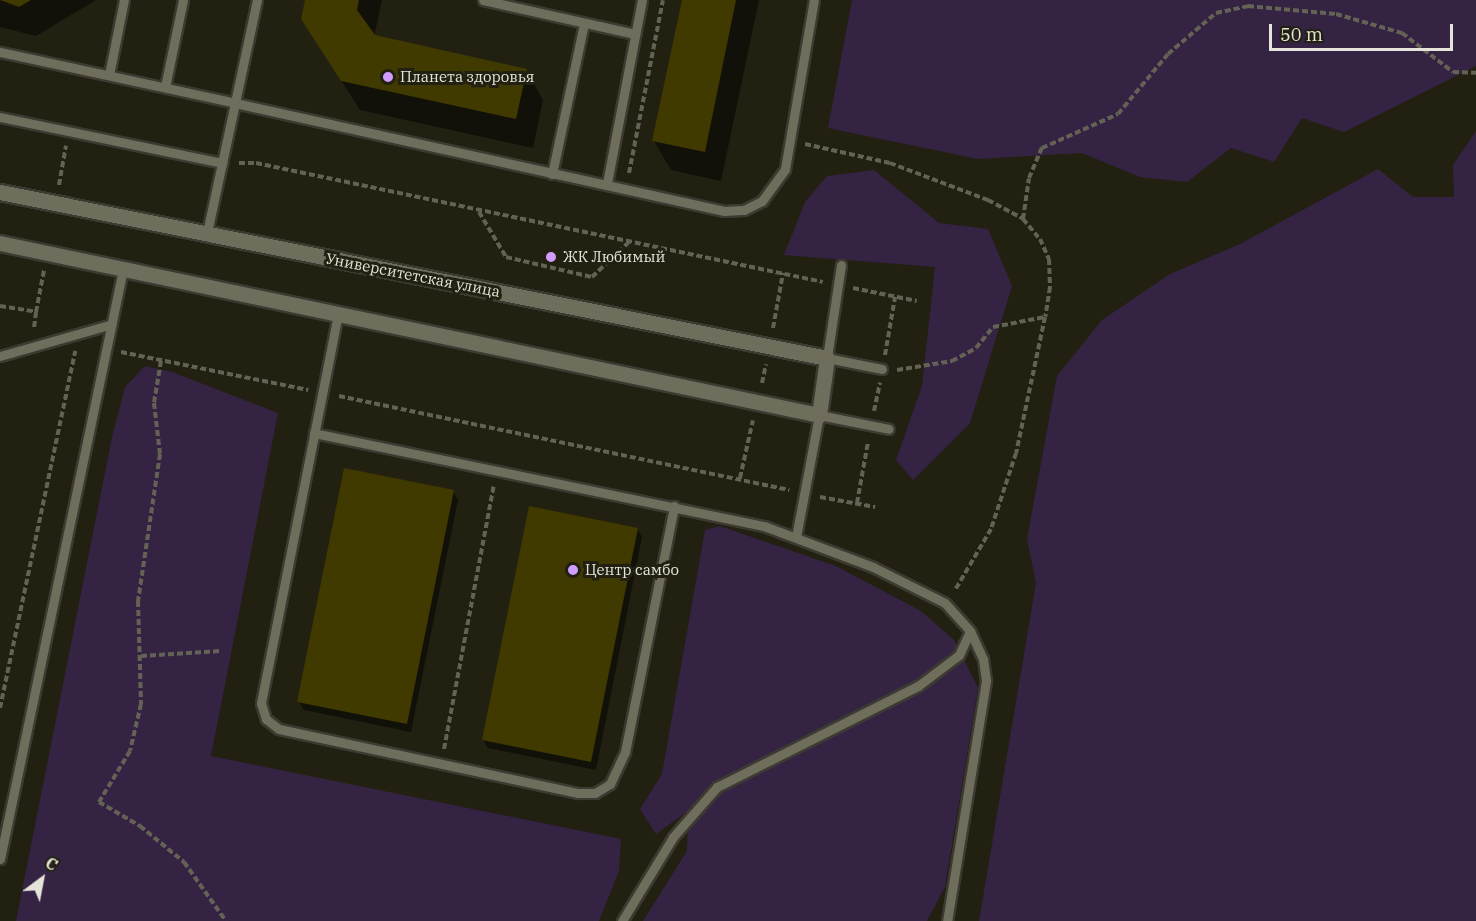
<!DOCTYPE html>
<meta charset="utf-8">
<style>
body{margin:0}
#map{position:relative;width:1476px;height:921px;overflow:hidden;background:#222011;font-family:"IBM Plex Serif",serif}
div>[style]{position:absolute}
.green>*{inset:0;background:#342343}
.shadow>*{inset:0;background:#0007}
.building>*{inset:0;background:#403900}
.path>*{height:4px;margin-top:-2px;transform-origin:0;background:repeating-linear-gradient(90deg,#646255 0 6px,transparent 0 9px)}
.roads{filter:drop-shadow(2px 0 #3c3a31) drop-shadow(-2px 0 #3c3a31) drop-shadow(0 2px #3c3a31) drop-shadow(0 -2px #3c3a31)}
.lane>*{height:9px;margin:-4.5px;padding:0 4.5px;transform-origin:4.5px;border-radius:4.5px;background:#6f6d5c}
.street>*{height:15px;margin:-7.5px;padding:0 7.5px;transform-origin:7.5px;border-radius:7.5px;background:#6f6d5c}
.dots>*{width:16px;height:16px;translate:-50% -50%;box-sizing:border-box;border:3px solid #222011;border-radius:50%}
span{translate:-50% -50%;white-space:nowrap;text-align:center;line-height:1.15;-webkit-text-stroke:6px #222011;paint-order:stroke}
.poi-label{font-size:15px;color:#e5e4da}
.left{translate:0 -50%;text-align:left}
.street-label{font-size:15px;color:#e5e4da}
.north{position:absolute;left:12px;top:849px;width:60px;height:60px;-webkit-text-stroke:4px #222011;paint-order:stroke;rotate:32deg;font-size:16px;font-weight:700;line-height:24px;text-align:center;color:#e5e4da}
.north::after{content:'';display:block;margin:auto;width:21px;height:27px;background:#e5e4da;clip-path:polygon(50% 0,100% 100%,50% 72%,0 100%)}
.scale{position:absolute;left:1269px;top:24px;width:184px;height:27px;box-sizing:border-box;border:3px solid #e5e4da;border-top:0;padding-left:8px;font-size:18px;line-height:21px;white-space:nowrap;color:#e5e4da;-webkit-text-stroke:4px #222011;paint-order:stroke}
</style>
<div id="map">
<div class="green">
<i style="clip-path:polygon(852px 0,1476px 0,1476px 66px,1344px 132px,1302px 118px,1274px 162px,1231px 148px,1187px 182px,1140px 177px,1082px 153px,978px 159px,828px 128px)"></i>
<i style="clip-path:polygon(1476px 131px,1476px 921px,979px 921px,1036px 583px,1027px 539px,1057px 376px,1102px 320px,1170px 274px,1240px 244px,1378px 169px,1413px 197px,1454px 197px,1453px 165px)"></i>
<i style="clip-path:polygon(874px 170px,939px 223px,988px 229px,1012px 286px,970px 423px,913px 480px,896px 460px,922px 386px,935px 267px,784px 255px,805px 202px,827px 176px)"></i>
<i style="clip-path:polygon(145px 366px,172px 372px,278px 413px,211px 756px,621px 839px,619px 871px,599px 921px,16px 921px,112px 437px,125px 387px)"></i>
<i style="clip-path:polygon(720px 526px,836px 566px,921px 611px,954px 640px,978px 688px,945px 887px,927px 921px,643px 921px,687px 851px,688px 811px,656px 834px,640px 809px,662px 774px,705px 530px)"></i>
</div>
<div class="shadow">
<i style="clip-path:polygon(0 0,96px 0,36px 36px,0 27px)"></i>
<i style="clip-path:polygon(306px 0,382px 0,374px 37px,526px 70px,543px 100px,533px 148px,360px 110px,302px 19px)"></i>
<i style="clip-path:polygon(683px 0,759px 0,721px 181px,671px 170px,654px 141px)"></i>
<i style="clip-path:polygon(453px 491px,458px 500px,411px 732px,304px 710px,299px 702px)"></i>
<i style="clip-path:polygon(637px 529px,642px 537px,596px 770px,488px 748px,483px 740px)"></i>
</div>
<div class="building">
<i style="clip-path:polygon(0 0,31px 0,19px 7px)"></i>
<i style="clip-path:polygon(305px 0,359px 0,357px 10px,375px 35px,527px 69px,516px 119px,341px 81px,301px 19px)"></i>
<i style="clip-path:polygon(682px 0,736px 0,705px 152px,652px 141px)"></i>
<i style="clip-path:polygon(344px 468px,454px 490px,407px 724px,297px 702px)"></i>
<i style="clip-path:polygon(529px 506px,638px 528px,591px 762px,482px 740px)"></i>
</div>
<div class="path">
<i style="left:805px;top:144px;width:87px;rotate:12.6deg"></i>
<i style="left:890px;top:163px;width:105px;rotate:20.7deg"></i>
<i style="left:988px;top:200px;width:40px;rotate:28deg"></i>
<i style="left:1023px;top:219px;width:26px;rotate:50deg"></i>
<i style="left:1040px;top:239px;width:22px;rotate:66deg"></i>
<i style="left:1049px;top:259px;width:28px;rotate:88deg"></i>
<i style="left:1050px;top:287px;width:30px;rotate:99deg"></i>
<i style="left:1045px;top:317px;width:139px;rotate:102deg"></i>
<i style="left:1016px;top:453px;width:80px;rotate:108.2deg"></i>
<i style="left:991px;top:529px;width:71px;rotate:120.5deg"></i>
<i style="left:239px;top:163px;width:17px"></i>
<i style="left:256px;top:163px;width:579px;rotate:11.85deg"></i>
<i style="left:629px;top:173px;width:176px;rotate:-78.9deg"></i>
<i style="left:59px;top:185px;width:40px;rotate:-80deg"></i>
<i style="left:479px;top:212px;width:52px;rotate:59deg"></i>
<i style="left:506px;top:257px;width:88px;rotate:13.1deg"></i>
<i style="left:592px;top:277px;width:50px;rotate:-43.4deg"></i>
<i style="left:1023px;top:219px;width:41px;rotate:-81.7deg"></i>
<i style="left:1029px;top:178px;width:33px;rotate:-67deg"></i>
<i style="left:1042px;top:148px;width:83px;rotate:-24.1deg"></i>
<i style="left:1118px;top:114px;width:78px;rotate:-50.2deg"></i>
<i style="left:1168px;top:54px;width:63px;rotate:-40.5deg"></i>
<i style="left:1216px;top:13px;width:33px;rotate:-12deg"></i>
<i style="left:1248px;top:6px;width:88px;rotate:5.2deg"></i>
<i style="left:1336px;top:14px;width:69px;rotate:16.1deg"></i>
<i style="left:1402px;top:33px;width:64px;rotate:37.4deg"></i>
<i style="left:1453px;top:72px;width:23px;rotate:2deg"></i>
<i style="left:853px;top:288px;width:65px;rotate:11.5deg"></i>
<i style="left:0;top:306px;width:36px;rotate:9deg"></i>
<i style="left:36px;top:312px;width:17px;rotate:97deg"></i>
<i style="left:36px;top:312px;width:43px;rotate:-79.2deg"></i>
<i style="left:773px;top:328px;width:56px;rotate:-79.7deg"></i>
<i style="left:121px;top:352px;width:191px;rotate:11.5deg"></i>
<i style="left:885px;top:355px;width:59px;rotate:-80.2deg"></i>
<i style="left:161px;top:361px;width:43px;rotate:99.5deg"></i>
<i style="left:154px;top:403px;width:51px;rotate:83.3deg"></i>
<i style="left:160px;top:454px;width:149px;rotate:98.5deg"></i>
<i style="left:138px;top:601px;width:103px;rotate:88.3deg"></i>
<i style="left:141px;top:704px;width:48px;rotate:103.2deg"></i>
<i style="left:130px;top:751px;width:60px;rotate:121.3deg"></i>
<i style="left:99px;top:802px;width:48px;rotate:30.3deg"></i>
<i style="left:140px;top:826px;width:57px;rotate:39.3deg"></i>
<i style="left:184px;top:862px;width:72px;rotate:54.6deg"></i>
<i style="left:897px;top:370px;width:56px;rotate:-9.3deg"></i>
<i style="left:952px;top:361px;width:27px;rotate:-28deg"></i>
<i style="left:976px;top:348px;width:27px;rotate:-51deg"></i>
<i style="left:993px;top:327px;width:53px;rotate:-10.9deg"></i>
<i style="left:762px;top:383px;width:19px;rotate:-78deg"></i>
<i style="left:339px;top:396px;width:460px;rotate:11.8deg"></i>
<i style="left:874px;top:411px;width:29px;rotate:-78deg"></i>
<i style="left:740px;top:478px;width:59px;rotate:-77.4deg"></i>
<i style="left:820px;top:497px;width:56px;rotate:10.3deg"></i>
<i style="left:857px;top:503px;width:62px;rotate:-79.8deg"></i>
<i style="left:141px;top:656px;width:79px;rotate:-3.6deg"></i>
<i style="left:0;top:708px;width:365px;rotate:-78.1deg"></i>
<i style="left:444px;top:749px;width:269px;rotate:-79.3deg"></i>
</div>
<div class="roads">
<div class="lane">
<i style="left:257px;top:0;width:105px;rotate:102.1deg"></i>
<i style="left:235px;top:103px;width:501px;rotate:12.45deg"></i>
<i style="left:724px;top:211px;width:20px;rotate:-3deg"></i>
<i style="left:744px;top:210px;width:20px;rotate:-27deg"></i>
<i style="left:762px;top:201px;width:39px;rotate:-54deg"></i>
<i style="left:785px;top:169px;width:171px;rotate:-80.3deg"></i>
<i style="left:483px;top:0;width:156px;rotate:12.6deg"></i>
<i style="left:0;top:52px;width:240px;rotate:12.2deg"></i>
<i style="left:235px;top:103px;width:133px;rotate:102.2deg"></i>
<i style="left:109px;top:75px;width:76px;rotate:-78.7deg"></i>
<i style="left:165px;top:87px;width:89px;rotate:-78.3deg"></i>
<i style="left:0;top:117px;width:227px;rotate:11.7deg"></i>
<i style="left:552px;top:174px;width:154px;rotate:-78deg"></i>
<i style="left:607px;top:183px;width:186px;rotate:-79.2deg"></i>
<i style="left:841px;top:265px;width:94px;rotate:98.6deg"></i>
<i style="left:827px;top:358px;width:56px;rotate:11.3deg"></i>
<i style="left:338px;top:314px;width:397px;rotate:101.2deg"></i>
<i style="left:261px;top:703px;width:17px;rotate:73deg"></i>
<i style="left:266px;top:719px;width:16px;rotate:38deg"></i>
<i style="left:279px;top:729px;width:306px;rotate:12.1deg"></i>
<i style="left:578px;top:793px;width:17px"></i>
<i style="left:595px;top:793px;width:17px;rotate:-31deg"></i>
<i style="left:610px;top:784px;width:35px;rotate:-65deg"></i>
<i style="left:625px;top:752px;width:251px;rotate:-78.7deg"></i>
<i style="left:0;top:356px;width:116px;rotate:-15.9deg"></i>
<i style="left:314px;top:433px;width:460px;rotate:11.7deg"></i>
<i style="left:764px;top:526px;width:116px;rotate:20.6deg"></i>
<i style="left:873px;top:567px;width:80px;rotate:26.6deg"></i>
<i style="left:945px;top:603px;width:38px;rotate:48deg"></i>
<i style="left:970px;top:631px;width:31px;rotate:65deg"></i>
<i style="left:983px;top:659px;width:22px;rotate:82deg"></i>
<i style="left:986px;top:681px;width:243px;rotate:99.2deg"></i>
<i style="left:796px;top:537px;width:124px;rotate:-79.3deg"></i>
<i style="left:819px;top:415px;width:71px;rotate:11.3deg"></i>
<i style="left:0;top:859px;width:603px;rotate:-78.22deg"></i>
<i style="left:622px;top:921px;width:98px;rotate:-58.7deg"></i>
<i style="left:673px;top:837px;width:67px;rotate:-48.7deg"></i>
<i style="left:717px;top:787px;width:225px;rotate:-26.7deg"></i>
<i style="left:918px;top:686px;width:51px;rotate:-37.1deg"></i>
<i style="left:959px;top:655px;width:26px;rotate:-65deg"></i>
</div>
<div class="street">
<i style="left:0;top:192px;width:843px;rotate:11.35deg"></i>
<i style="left:827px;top:358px;width:58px;rotate:98deg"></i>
<i style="left:819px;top:415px;width:837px;rotate:-168.14deg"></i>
</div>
</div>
<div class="dots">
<i style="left:388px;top:77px;background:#d09dff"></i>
<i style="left:551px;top:257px;background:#d09dff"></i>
<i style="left:573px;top:570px;background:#d09dff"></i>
</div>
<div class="poi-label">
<span class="left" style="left:400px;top:77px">Планета здоровья</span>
<span class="left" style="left:563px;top:257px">ЖК Любимый</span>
<span class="left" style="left:585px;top:570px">Центр самбо</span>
</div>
<div class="street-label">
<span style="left:413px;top:275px;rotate:11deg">Университетская улица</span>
</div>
<div class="north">С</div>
<div class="scale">50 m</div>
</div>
